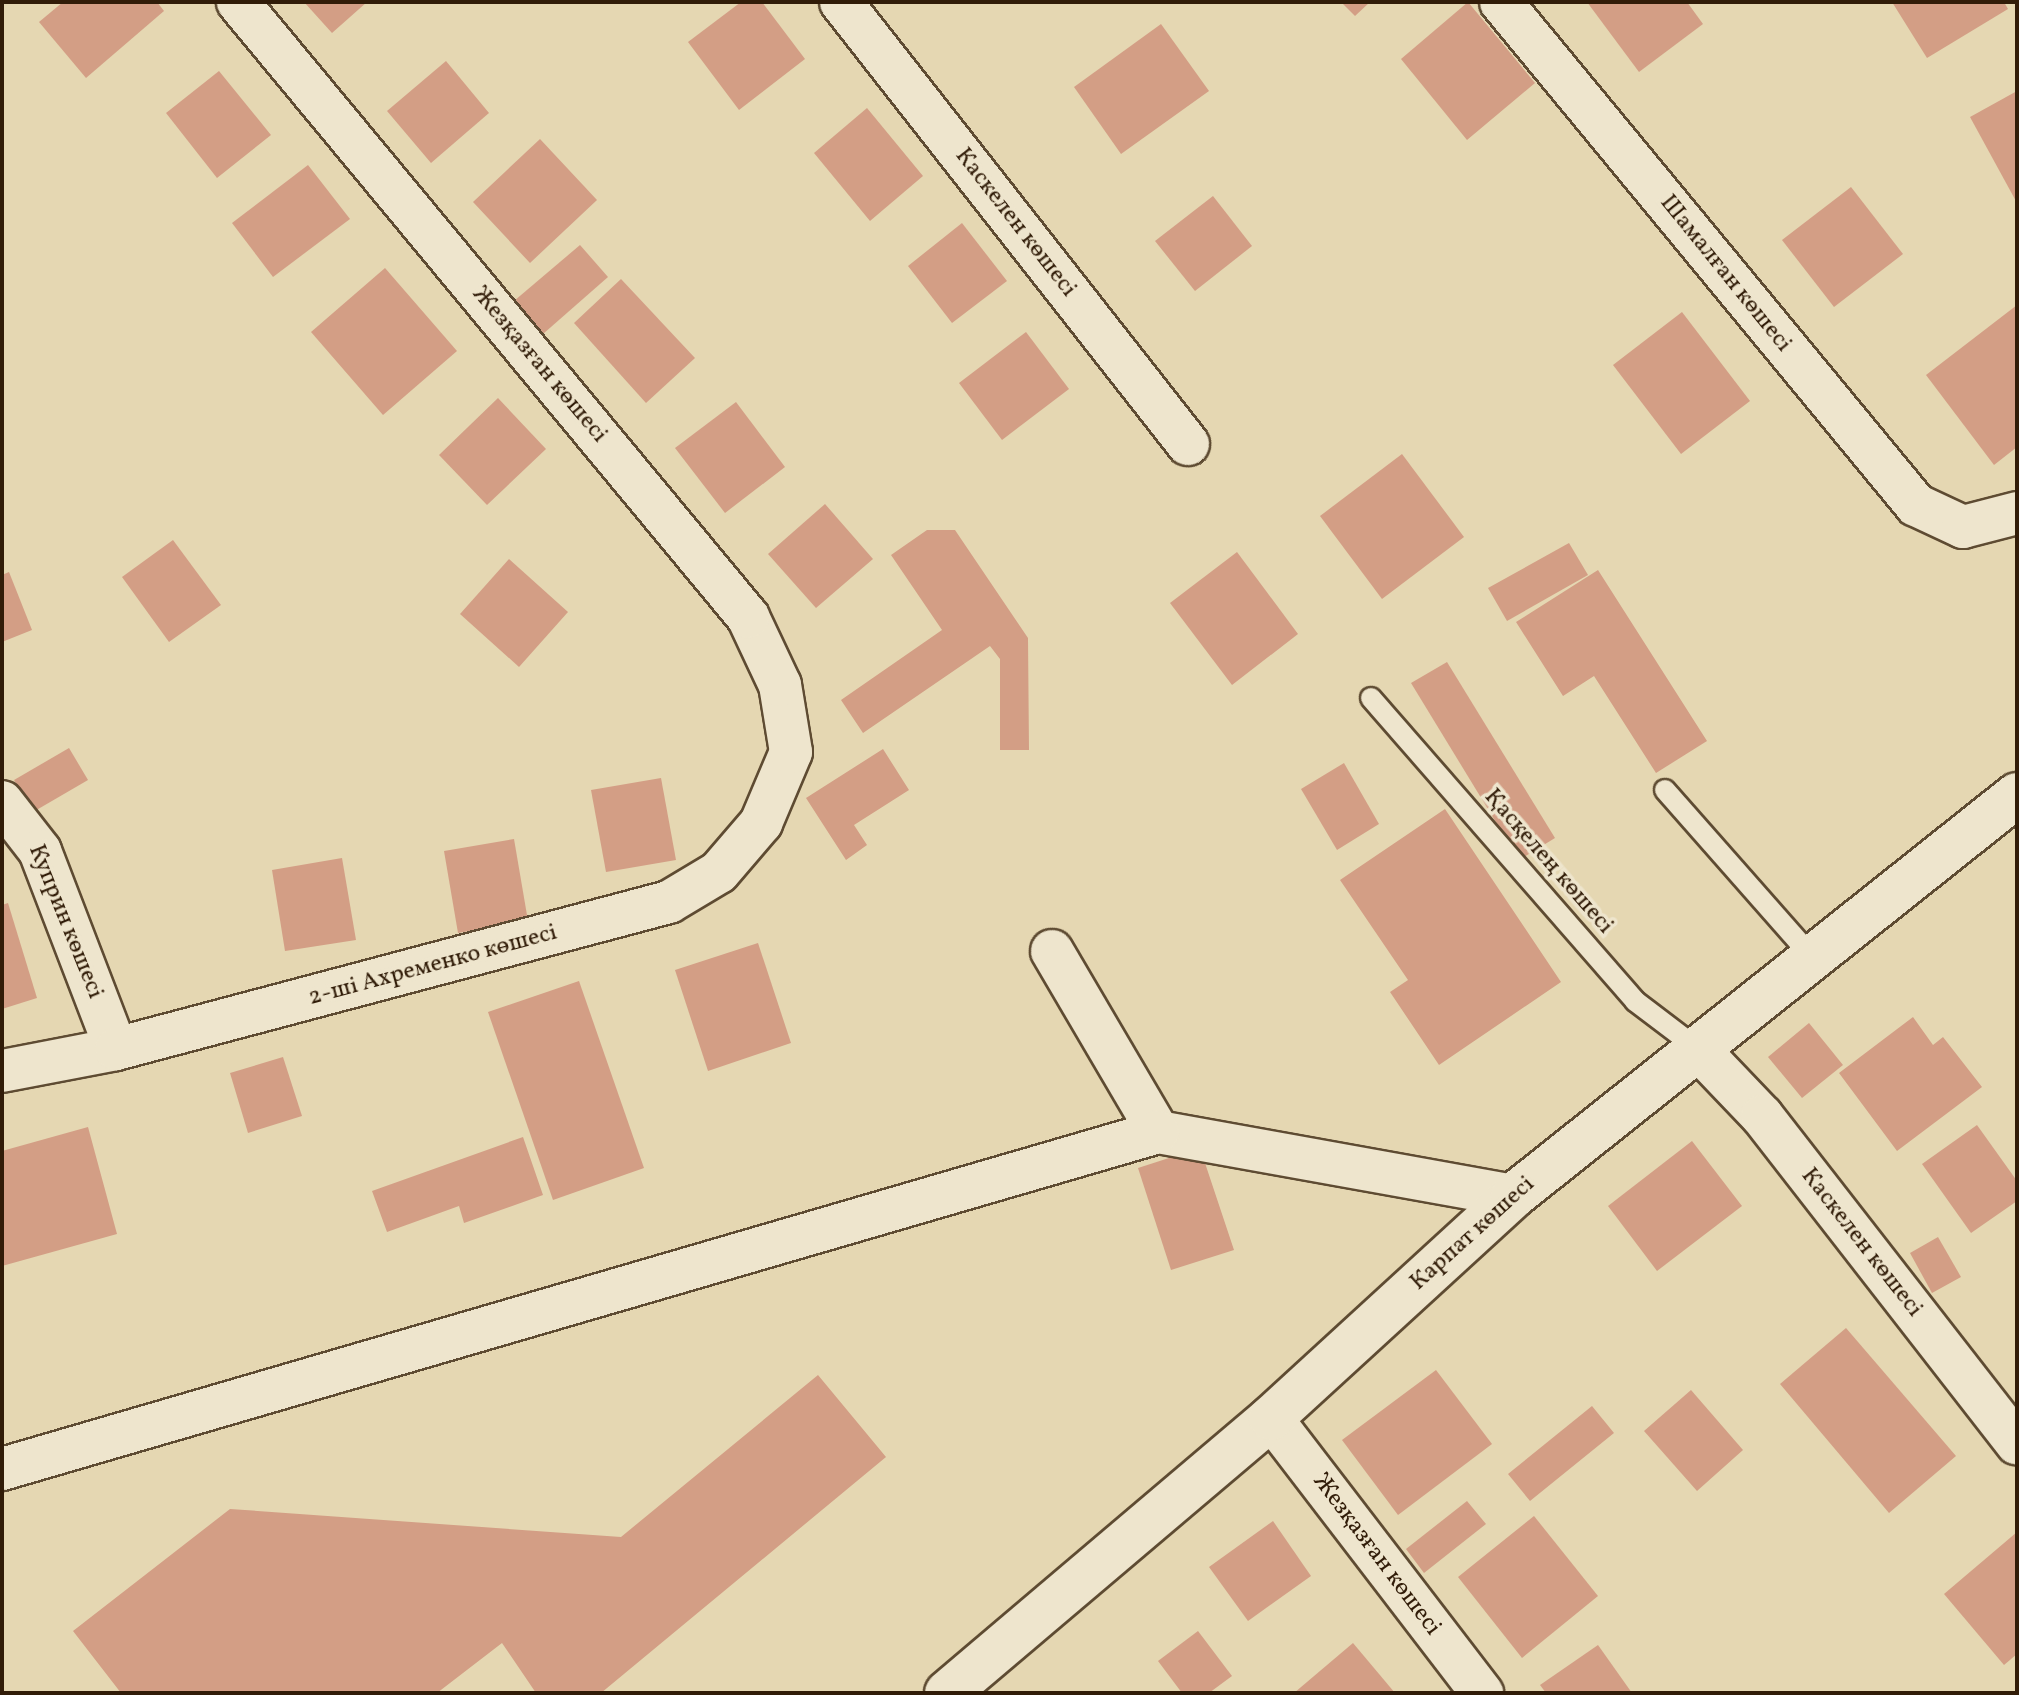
<!DOCTYPE html>
<meta charset="utf-8">
<style>
body{margin:0}
#map{position:relative;width:2019px;height:1695px;overflow:hidden;background:#e5d7b2;font-family:Vollkorn,serif}
div>[style]{position:absolute}
.building>*{inset:0;background:#d39e85}
.roads{filter:drop-shadow(2px 0 #5e4b32) drop-shadow(-2px 0 #5e4b32) drop-shadow(0 2px #5e4b32) drop-shadow(0 -2px #5e4b32)}
.lane>*{height:20px;margin:-10px;padding:0 10px;transform-origin:10px;border-radius:10px;background:#eee5cd}
.street>*{height:42px;margin:-21px;padding:0 21px;transform-origin:21px;border-radius:21px;background:#eee5cd}
.secondary>*{height:44px;margin:-22px;padding:0 22px;transform-origin:22px;border-radius:22px;background:#eee5cd}
span{translate:-50% -50%;white-space:nowrap;text-align:center;line-height:1.15;-webkit-text-stroke:7px #eee5cd;paint-order:stroke}
.street-label{font-size:24px;color:#311c08}
.frame{position:absolute;inset:0;border:4px solid #311c08;pointer-events:none}
</style>
<div id="map">
<div class="building">
<i style="clip-path:polygon(63px 2px,157px 2px,164px 11px,86px 78px,39px 22px)"></i>
<i style="clip-path:polygon(304px 2px,367px 2px,332px 33px)"></i>
<i style="clip-path:polygon(741px 2px,762px 2px,805px 59px,739px 110px,688px 42px)"></i>
<i style="clip-path:polygon(1341px 2px,1370px 2px,1355px 16px)"></i>
<i style="clip-path:polygon(1468px 2px,1535px 83px,1467px 140px,1401px 59px)"></i>
<i style="clip-path:polygon(1587px 2px,1687px 2px,1703px 24px,1639px 72px)"></i>
<i style="clip-path:polygon(1892px 2px,2004px 2px,2008px 9px,1927px 58px)"></i>
<i style="clip-path:polygon(1161px 24px,1209px 91px,1121px 154px,1074px 87px)"></i>
<i style="clip-path:polygon(446px 61px,489px 113px,431px 163px,387px 111px)"></i>
<i style="clip-path:polygon(219px 71px,271px 135px,217px 178px,166px 113px)"></i>
<i style="clip-path:polygon(2017px 91px,2017px 203px,1970px 117px)"></i>
<i style="clip-path:polygon(867px 108px,923px 176px,870px 221px,814px 153px)"></i>
<i style="clip-path:polygon(540px 139px,597px 200px,530px 263px,473px 202px)"></i>
<i style="clip-path:polygon(308px 165px,350px 219px,273px 277px,232px 223px)"></i>
<i style="clip-path:polygon(1851px 187px,1903px 254px,1834px 307px,1782px 240px)"></i>
<i style="clip-path:polygon(1213px 196px,1252px 246px,1195px 291px,1155px 241px)"></i>
<i style="clip-path:polygon(962px 223px,1007px 281px,952px 323px,908px 266px)"></i>
<i style="clip-path:polygon(580px 245px,608px 277px,543px 334px,514px 301px)"></i>
<i style="clip-path:polygon(385px 268px,457px 351px,383px 415px,311px 332px)"></i>
<i style="clip-path:polygon(621px 279px,695px 358px,646px 403px,574px 323px)"></i>
<i style="clip-path:polygon(2017px 305px,2017px 447px,1994px 465px,1926px 375px)"></i>
<i style="clip-path:polygon(1682px 312px,1750px 401px,1681px 454px,1613px 365px)"></i>
<i style="clip-path:polygon(1026px 332px,1069px 389px,1002px 440px,959px 383px)"></i>
<i style="clip-path:polygon(498px 398px,546px 449px,487px 505px,439px 455px)"></i>
<i style="clip-path:polygon(736px 402px,785px 467px,725px 513px,675px 448px)"></i>
<i style="clip-path:polygon(1402px 454px,1464px 537px,1382px 599px,1320px 516px)"></i>
<i style="clip-path:polygon(825px 504px,873px 559px,816px 608px,768px 554px)"></i>
<i style="clip-path:polygon(927px 530px,955px 530px,1028px 638px,1029px 750px,1000px 750px,1000px 659px,990px 646px,863px 733px,841px 700px,942px 630px,891px 555px)"></i>
<i style="clip-path:polygon(173px 540px,221px 605px,169px 642px,122px 577px)"></i>
<i style="clip-path:polygon(1569px 543px,1588px 575px,1507px 621px,1488px 588px)"></i>
<i style="clip-path:polygon(1237px 552px,1298px 634px,1232px 685px,1170px 603px)"></i>
<i style="clip-path:polygon(509px 559px,568px 612px,519px 667px,460px 614px)"></i>
<i style="clip-path:polygon(1598px 570px,1707px 741px,1656px 773px,1594px 676px,1563px 696px,1516px 622px)"></i>
<i style="clip-path:polygon(9px 572px,32px 630px,2px 642px,2px 575px)"></i>
<i style="clip-path:polygon(1447px 662px,1555px 838px,1519px 860px,1411px 683px)"></i>
<i style="clip-path:polygon(69px 748px,88px 780px,33px 812px,14px 780px)"></i>
<i style="clip-path:polygon(883px 749px,909px 790px,854px 825px,867px 845px,846px 860px,806px 798px)"></i>
<i style="clip-path:polygon(1344px 763px,1379px 824px,1337px 850px,1301px 789px)"></i>
<i style="clip-path:polygon(661px 778px,676px 860px,606px 872px,591px 790px)"></i>
<i style="clip-path:polygon(1445px 809px,1561px 982px,1439px 1065px,1390px 992px,1408px 980px,1340px 880px)"></i>
<i style="clip-path:polygon(514px 839px,528px 921px,458px 933px,444px 851px)"></i>
<i style="clip-path:polygon(342px 858px,356px 940px,285px 951px,272px 870px)"></i>
<i style="clip-path:polygon(8px 903px,37px 998px,2px 1009px,2px 905px)"></i>
<i style="clip-path:polygon(758px 943px,791px 1043px,708px 1071px,675px 970px)"></i>
<i style="clip-path:polygon(579px 981px,644px 1168px,553px 1200px,488px 1012px)"></i>
<i style="clip-path:polygon(1913px 1017px,1933px 1045px,1943px 1037px,1982px 1087px,1897px 1151px,1839px 1073px)"></i>
<i style="clip-path:polygon(1809px 1023px,1843px 1065px,1802px 1098px,1768px 1057px)"></i>
<i style="clip-path:polygon(283px 1057px,302px 1116px,248px 1133px,230px 1073px)"></i>
<i style="clip-path:polygon(1977px 1125px,2017px 1181px,2017px 1201px,1971px 1233px,1922px 1164px)"></i>
<i style="clip-path:polygon(88px 1127px,117px 1234px,2px 1266px,2px 1151px)"></i>
<i style="clip-path:polygon(523px 1137px,543px 1195px,464px 1223px,459px 1206px,387px 1232px,372px 1191px)"></i>
<i style="clip-path:polygon(1692px 1141px,1742px 1206px,1657px 1271px,1608px 1206px)"></i>
<i style="clip-path:polygon(1200px 1148px,1234px 1250px,1171px 1270px,1138px 1168px)"></i>
<i style="clip-path:polygon(1938px 1237px,1961px 1277px,1932px 1293px,1910px 1253px)"></i>
<i style="clip-path:polygon(1846px 1328px,1956px 1456px,1889px 1513px,1780px 1384px)"></i>
<i style="clip-path:polygon(1436px 1370px,1492px 1444px,1398px 1515px,1342px 1440px)"></i>
<i style="clip-path:polygon(818px 1375px,886px 1457px,601px 1693px,536px 1693px,502px 1643px,437px 1693px,121px 1693px,73px 1631px,230px 1509px,621px 1537px)"></i>
<i style="clip-path:polygon(1691px 1390px,1743px 1450px,1697px 1491px,1644px 1431px)"></i>
<i style="clip-path:polygon(1592px 1406px,1614px 1433px,1530px 1501px,1508px 1474px)"></i>
<i style="clip-path:polygon(1467px 1501px,1486px 1524px,1424px 1573px,1406px 1549px)"></i>
<i style="clip-path:polygon(1534px 1516px,1598px 1596px,1522px 1658px,1458px 1577px)"></i>
<i style="clip-path:polygon(1273px 1521px,1311px 1576px,1248px 1621px,1209px 1567px)"></i>
<i style="clip-path:polygon(2017px 1532px,2017px 1654px,2004px 1665px,1944px 1594px)"></i>
<i style="clip-path:polygon(1198px 1631px,1232px 1676px,1209px 1693px,1182px 1693px,1158px 1661px)"></i>
<i style="clip-path:polygon(1353px 1643px,1395px 1693px,1294px 1693px)"></i>
<i style="clip-path:polygon(1598px 1645px,1632px 1693px,1546px 1693px,1540px 1685px)"></i>
</div>
<div class="roads">
<div class="lane">
<i style="left:1371px;top:698px;width:402px;rotate:48.9deg"></i>
<i style="left:1635px;top:1001px;width:78px;rotate:37.2deg"></i>
<i style="left:1665px;top:790px;width:222px;rotate:48.6deg"></i>
</div>
<div class="street">
<i style="left:841px;top:2px;width:562px;rotate:51.87deg"></i>
<i style="left:1501px;top:2px;width:652px;rotate:50.48deg"></i>
<i style="left:1916px;top:505px;width:52px;rotate:25.1deg"></i>
<i style="left:1963px;top:527px;width:56px;rotate:-14.5deg"></i>
<i style="left:2px;top:802px;width:62px;rotate:52.2deg"></i>
<i style="left:40px;top:851px;width:212px;rotate:69deg"></i>
<i style="left:1052px;top:951px;width:210px;rotate:59.6deg"></i>
<i style="left:1158px;top:1132px;width:361px;rotate:10.2deg"></i>
<i style="left:1697px;top:1048px;width:94px;rotate:46.3deg"></i>
<i style="left:1762px;top:1116px;width:415px;rotate:52.1deg"></i>
<i style="left:2px;top:1071px;width:116px;rotate:-10.9deg"></i>
<i style="left:116px;top:1049px;width:572px;rotate:-14.89deg"></i>
<i style="left:669px;top:902px;width:58px;rotate:-31deg"></i>
<i style="left:719px;top:872px;width:65px;rotate:-49.4deg"></i>
<i style="left:761px;top:823px;width:77px;rotate:-67.1deg"></i>
<i style="left:791px;top:752px;width:68px;rotate:-99.3deg"></i>
<i style="left:780px;top:685px;width:75px;rotate:-115.2deg"></i>
<i style="left:748px;top:617px;width:799px;rotate:-129.67deg"></i>
<i style="left:1271px;top:1418px;width:347px;rotate:52.5deg"></i>
<i style="left:2px;top:1469px;width:1204px;rotate:-16.25deg"></i>
</div>
<div class="secondary">
<i style="left:947px;top:1693px;width:425px;rotate:-40.3deg"></i>
<i style="left:1271px;top:1418px;width:328px;rotate:-42.5deg"></i>
<i style="left:1513px;top:1196px;width:644px;rotate:-38.51deg"></i>
</div>
</div>
<div class="street-label">
<span style="left:1015px;top:223px;rotate:52deg">Каскелен көшесі</span>
<span style="left:1725px;top:274px;rotate:51deg">Шамалған көшесі</span>
<span style="left:539px;top:365px;rotate:50deg">Жезқазған көшесі</span>
<span style="left:1548px;top:862px;rotate:49deg">Қасқелең көшесі</span>
<span style="left:65px;top:922px;rotate:68deg">Куприн көшесі</span>
<span style="left:433px;top:966px;rotate:-15deg">2-ші Ахременко көшесі</span>
<span style="left:1473px;top:1234px;rotate:-42deg">Карпат көшесі</span>
<span style="left:1861px;top:1243px;rotate:52deg">Каскелен көшесі</span>
<span style="left:1376px;top:1555px;rotate:53deg">Жезқазған көшесі</span>
</div>
<div class="frame"></div>
</div>
